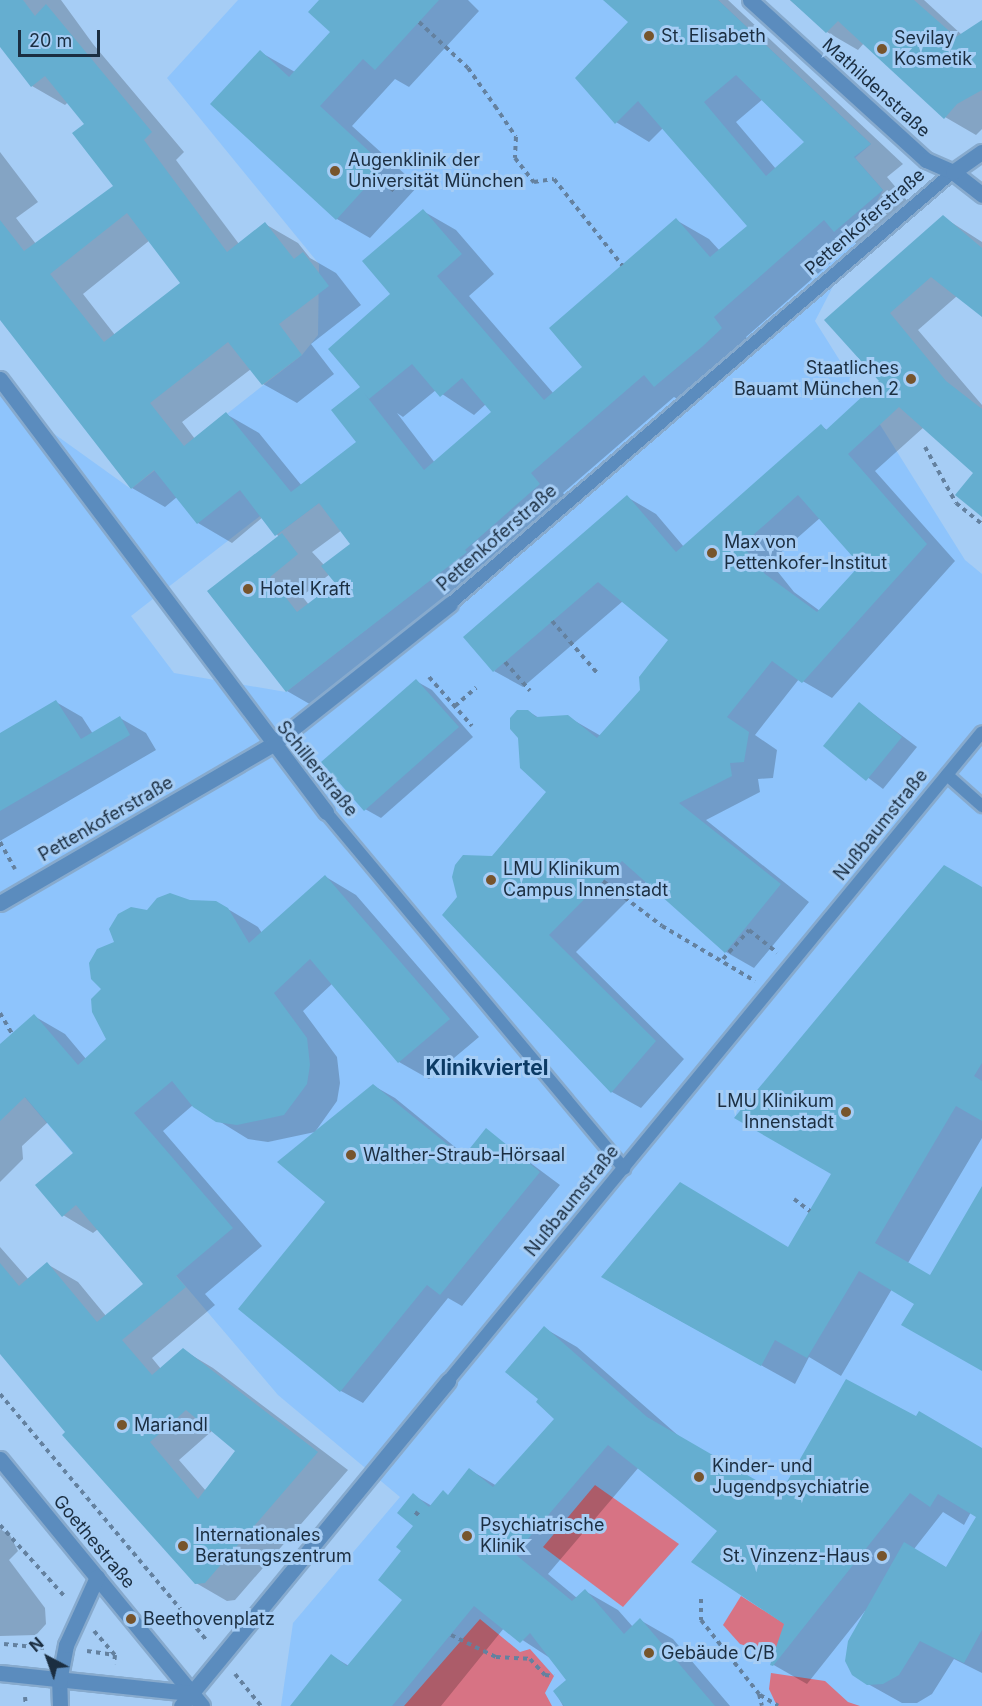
<!DOCTYPE html>
<meta charset="utf-8">
<style>
body{margin:0}
#map{position:relative;width:982px;height:1706px;overflow:hidden;background:#a6cdf5;font-family:Inter,sans-serif}
div>[style]{position:absolute}
.built>*{inset:0;background:#8ec4fc}
.green>*{inset:0;background:#d77384}
.shadow>*{inset:0;background:#0003}
.building>*{inset:0;background:#65aed0}
.path>*{height:4px;margin-top:-2px;transform-origin:0;background:repeating-linear-gradient(90deg,#64819f 0 4.5px,transparent 0 9px)}
.roads{filter:drop-shadow(2px 0 #87aacd) drop-shadow(-2px 0 #87aacd) drop-shadow(0 2px #87aacd) drop-shadow(0 -2px #87aacd)}
.lane>*{height:12px;margin:-6px;padding:0 6px;transform-origin:6px;border-radius:6px;background:#5b8cbe}
.street>*{height:15px;margin:-7.5px;padding:0 7.5px;transform-origin:7.5px;border-radius:7.5px;background:#5b8cbe}
.dots>*{width:16px;height:16px;translate:-50% -50%;box-sizing:border-box;border:3px solid #a6cdf5;border-radius:50%}
span{translate:-50% -50%;white-space:nowrap;text-align:center;line-height:1.15;-webkit-text-stroke:6px #a6cdf5;paint-order:stroke}
.poi-label{font-size:18px;color:#1b2e41}
.left{translate:0 -50%;text-align:left}
.right{translate:-100% -50%;text-align:right}
.street-label{font-size:18px;color:#1b2e41}
.quarter-label{font-size:21px;color:#0c3b65;font-weight:700}
.north{position:absolute;left:18px;top:1628px;width:60px;height:60px;-webkit-text-stroke:4px #a6cdf5;paint-order:stroke;rotate:319deg;font-size:16px;font-weight:700;line-height:24px;text-align:center;color:#1b2e41}
.north::after{content:'';display:block;margin:auto;width:21px;height:27px;background:#1b2e41;clip-path:polygon(50% 0,100% 100%,50% 72%,0 100%)}
.scale{position:absolute;left:18px;top:30px;width:82px;height:27px;box-sizing:border-box;border:3px solid #1b2e41;border-top:0;padding-left:8px;font-size:18px;line-height:21px;white-space:nowrap;color:#1b2e41;-webkit-text-stroke:4px #a6cdf5;paint-order:stroke}
</style>
<div id="map">
<div class="built">
<i style="clip-path:polygon(evenodd,238px 0,718px 0,871px 144px,855px 158px,883px 190px,815px 321px,965px 560px,982px 574px,982px 1706px,281px 1706px,293px 1623px,400px 1497px,278px 1395px,0 1068px,0 395px,131px 489px,302px 355px,318px 335px,319px 264px,167px 78px,238px 0,340px 487px,466px 552px,286px 692px,174px 673px,131px 616px,260px 516px,275px 536px,340px 487px)"></i>
</div>
<div class="green">
<i style="clip-path:polygon(595px 1485px,679px 1544px,623px 1607px,543px 1547px)"></i>
<i style="clip-path:polygon(741px 1596px,785px 1624px,775px 1655px,740px 1644px,723px 1625px)"></i>
<i style="clip-path:polygon(480px 1619px,520px 1652px,530px 1649px,554px 1676px,545px 1693px,552px 1706px,404px 1706px)"></i>
<i style="clip-path:polygon(771px 1673px,825px 1681px,848px 1702px,860px 1706px,777px 1706px,769px 1689px)"></i>
</div>
<div class="shadow">
<i style="clip-path:polygon(evenodd,0 0,61px 0,93px 44px,184px 152px,176px 160px,239px 244px,265px 224px,298px 243px,310px 258px,336px 273px,361px 305px,311px 344px,334px 374px,297px 403px,263px 384px,251px 369px,182px 422px,195px 439px,226px 414px,259px 433px,302px 486px,358px 443px,362px 387px,423px 211px,456px 230px,494px 274px,469px 296px,554px 394px,585px 367px,676px 220px,709px 239px,720px 251px,749px 226px,663px 128px,649px 142px,616px 122px,630px 22px,606px 0,728px 0,903px 164px,887px 177px,915px 210px,868px 250px,854px 242px,746px 337px,755px 348px,688px 405px,674px 397px,563px 493px,572px 504px,497px 569px,499px 572px,320px 710px,287px 691px,210px 591px,279px 537px,263px 517px,232px 543px,198px 523px,177px 497px,165px 507px,132px 488px,0 317px,0 152px,38px 202px,16px 218px,36px 244px,115px 186px,87px 125px,68px 102px,65px 105px,32px 86px,0 44px,0 0,763px 99px,806px 142px,776px 169px,736px 122px,763px 99px,0 0,150px 240px,182px 283px,115px 335px,83px 294px,150px 240px,0 0,436px 390px,474px 415px,486px 404px,494px 413px,435px 463px,397px 413px,403px 417px,436px 390px,0 0,342px 530px,352px 544px,324px 565px,312px 552px,342px 530px,0 0,330px 574px,337px 583px,309px 605px,302px 596px,330px 574px)"></i>
<i style="clip-path:polygon(321px 0,468px 0,479px 11px,409px 87px,395px 79px,352px 126px,418px 186px,370px 238px,337px 219px,260px 52px,295px 72px,332px 32px)"></i>
<i style="clip-path:polygon(790px 0,924px 0,962px 35px,982px 22px,982px 129px,976px 135px,945px 117px,864px 43px,858px 50px,827px 32px)"></i>
<i style="clip-path:polygon(evenodd,943px 217px,982px 242px,982px 315px,957px 296px,918px 330px,982px 405px,982px 515px,975px 472px,924px 427px,875px 471px,955px 561px,832px 698px,799px 679px,755px 735px,777px 750px,773px 778px,758px 779px,760px 792px,706px 820px,809px 902px,754px 968px,726px 952px,647px 881px,576px 952px,684px 1059px,641px 1108px,612px 1092px,493px 857px,548px 792px,528px 711px,539px 718px,568px 717px,601px 736px,642px 691px,670px 640px,623px 601px,523px 687px,494px 671px,627px 497px,656px 514px,684px 547px,821px 426px,827px 430px,881px 382px,826px 320px,943px 217px,820px 518px,862px 565px,820px 611px,794px 592px,770px 562px,820px 518px)"></i>
<i style="clip-path:polygon(416px 681px,432px 690px,473px 737px,381px 818px,365px 809px)"></i>
<i style="clip-path:polygon(56px 702px,82px 717px,93px 734px,120px 718px,146px 733px,156px 750px,0 841px,0 734px)"></i>
<i style="clip-path:polygon(860px 704px,917px 747px,883px 789px,825px 745px)"></i>
<i style="clip-path:polygon(evenodd,326px 877px,356px 895px,479px 1037px,429px 1079px,399px 1062px,333px 983px,303px 1011px,337px 1057px,340px 1083px,337px 1101px,315px 1132px,268px 1142px,248px 1139px,193px 1105px,163px 1131px,262px 1246px,205px 1294px,215px 1305px,152px 1358px,161px 1369px,183px 1350px,213px 1368px,348px 1470px,235px 1600px,227px 1601px,196px 1583px,0 1352px,0 1247px,29px 1280px,47px 1264px,78px 1282px,106px 1316px,145px 1284px,98px 1229px,93px 1233px,63px 1215px,75px 1153px,48px 1122px,22px 1146px,23px 1159px,0 1182px,0 1047px,34px 1016px,65px 1034px,86px 1059px,108px 1039px,103px 989px,115px 943px,147px 912px,189px 902px,216px 902px,258px 927px,262px 933px,326px 877px,213px 1430px,237px 1451px,206px 1491px,179px 1460px,213px 1430px)"></i>
<i style="clip-path:polygon(982px 888px,982px 1138px,908px 1263px,931px 1277px,982px 1189px,982px 1370px,916px 1303px,892px 1289px,841px 1376px,809px 1357px,795px 1384px,636px 1296px,789px 1249px,833px 1174px)"></i>
<i style="clip-path:polygon(374px 1086px,395px 1098px,466px 1156px,486px 1130px,560px 1185px,462px 1306px,448px 1298px,363px 1403px,341px 1391px,240px 1309px,327px 1201px)"></i>
<i style="clip-path:polygon(evenodd,544px 1328px,577px 1347px,681px 1438px,781px 1496px,916px 1418px,982px 1449px,982px 1673px,954px 1659px,932px 1694px,917px 1703px,902px 1703px,868px 1684px,865px 1611px,807px 1684px,772px 1664px,786px 1623px,719px 1530px,639px 1467px,548px 1574px,577px 1598px,585px 1591px,618px 1610px,633px 1627px,640px 1620px,673px 1639px,730px 1706px,563px 1706px,555px 1691px,568px 1680px,553px 1660px,504px 1628px,441px 1706px,295px 1706px,332px 1656px,349px 1666px,404px 1600px,403px 1551px,415px 1526px,413px 1495px,432px 1506px,449px 1496px,470px 1470px,497px 1486px,556px 1419px,544px 1328px,943px 1512px,964px 1525px,971px 1512px,978px 1516px,947px 1568px,914px 1549px,943px 1512px)"></i>
<i style="clip-path:polygon(0 1529px,10px 1535px,18px 1551px,9px 1560px,45px 1608px,46px 1624px,36px 1635px,0 1636px)"></i>
</div>
<div class="building">
<i style="clip-path:polygon(evenodd,0 0,23px 0,35px 16px,46px 4px,152px 132px,144px 140px,227px 252px,265px 222px,294px 259px,303px 252px,329px 286px,279px 324px,302px 355px,262px 385px,228px 342px,150px 403px,184px 446px,226px 412px,291px 492px,356px 442px,331px 410px,360px 387px,328px 349px,390px 294px,362px 261px,423px 209px,462px 254px,437px 276px,544px 400px,582px 367px,549px 328px,676px 218px,710px 257px,747px 226px,638px 101px,615px 124px,575px 78px,628px 22px,603px 0,718px 0,871px 144px,854px 157px,883px 190px,834px 232px,824px 220px,714px 317px,722px 328px,703px 346px,654px 387px,644px 375px,531px 473px,540px 484px,465px 550px,467px 552px,286px 692px,207px 591px,282px 533px,298px 554px,270px 577px,297px 612px,335px 583px,321px 566px,350px 544px,319px 503px,275px 536px,240px 490px,197px 524px,154px 470px,131px 489px,0 320px,0 220px,24px 251px,113px 186px,72px 133px,84px 124px,45px 76px,31px 87px,0 47px,0 0,736px 75px,804px 142px,766px 176px,704px 102px,736px 75px,0 0,127px 213px,180px 283px,104px 342px,50px 274px,127px 213px,0 0,412px 364px,440px 397px,462px 378px,491px 412px,424px 470px,364px 393px,369px 399px,412px 364px)"></i>
<i style="clip-path:polygon(319px 0,439px 0,375px 70px,363px 59px,320px 106px,385px 166px,336px 220px,210px 104px,260px 50px,289px 77px,330px 32px,308px 12px)"></i>
<i style="clip-path:polygon(790px 0,914px 0,956px 37px,982px 20px,982px 90px,957px 104px,944px 119px,838px 21px,826px 33px)"></i>
<i style="clip-path:polygon(evenodd,943px 215px,982px 248px,982px 317px,931px 277px,890px 313px,946px 381px,982px 409px,982px 517px,955px 495px,973px 473px,899px 407px,848px 454px,927px 544px,802px 683px,772px 661px,727px 717px,749px 732px,744px 762px,730px 763px,732px 776px,679px 803px,781px 884px,725px 953px,622px 861px,549px 935px,656px 1041px,611px 1093px,442px 915px,457px 897px,452px 877px,455px 865px,463px 855px,492px 856px,546px 792px,520px 768px,518px 738px,510px 729px,510px 718px,517px 710px,528px 710px,536px 717px,568px 715px,597px 738px,640px 690px,639px 677px,668px 640px,598px 582px,493px 672px,463px 637px,627px 495px,676px 552px,821px 424px,826px 430px,879px 381px,824px 320px,943px 215px,798px 495px,860px 565px,817px 612px,765px 574px,742px 545px,798px 495px)"></i>
<i style="clip-path:polygon(416px 679px,459px 727px,364px 811px,321px 762px)"></i>
<i style="clip-path:polygon(56px 700px,81px 739px,120px 716px,130px 735px,0 811px,0 733px)"></i>
<i style="clip-path:polygon(859px 702px,902px 737px,866px 781px,823px 746px)"></i>
<i style="clip-path:polygon(944px 865px,982px 887px,982px 1063px,974px 1076px,982px 1081px,982px 1121px,956px 1106px,875px 1243px,930px 1275px,982px 1186px,982px 1371px,901px 1325px,914px 1304px,859px 1271px,807px 1358px,775px 1340px,761px 1366px,601px 1277px,680px 1182px,788px 1247px,831px 1174px,734px 1118px)"></i>
<i style="clip-path:polygon(evenodd,325px 875px,450px 1019px,398px 1063px,310px 959px,274px 993px,307px 1038px,310px 1065px,307px 1084px,284px 1115px,237px 1125px,216px 1122px,193px 1107px,172px 1081px,134px 1113px,233px 1228px,176px 1276px,186px 1287px,122px 1340px,152px 1375px,183px 1348px,318px 1452px,205px 1583px,195px 1584px,62px 1435px,65px 1432px,0 1354px,0 1263px,19px 1286px,47px 1262px,97px 1322px,143px 1284px,76px 1205px,62px 1217px,35px 1185px,73px 1153px,25px 1097px,0 1121px,0 1044px,34px 1014px,78px 1065px,106px 1039px,92px 1012px,91px 999px,101px 989px,91px 979px,89px 963px,97px 949px,114px 942px,109px 929px,118px 914px,131px 907px,147px 910px,157px 898px,170px 893px,190px 900px,216px 901px,228px 908px,249px 943px,325px 875px,186px 1410px,235px 1451px,198px 1499px,150px 1442px,186px 1410px)"></i>
<i style="clip-path:polygon(373px 1084px,463px 1157px,486px 1128px,540px 1172px,440px 1295px,427px 1285px,340px 1392px,238px 1309px,325px 1202px,277px 1162px)"></i>
<i style="clip-path:polygon(544px 1326px,647px 1417px,780px 1494px,846px 1379px,916px 1416px,919px 1411px,982px 1448px,982px 1630px,964px 1663px,920px 1641px,899px 1675px,883px 1684px,867px 1685px,852px 1675px,845px 1661px,848px 1641px,904px 1542px,946px 1567px,976px 1517px,938px 1494px,930px 1507px,910px 1493px,773px 1666px,770px 1665px,784px 1624px,691px 1562px,717px 1531px,608px 1445px,515px 1554px,572px 1601px,585px 1589px,624px 1634px,640px 1618px,715px 1706px,564px 1706px,553px 1691px,566px 1680px,530px 1633px,520px 1643px,474px 1606px,392px 1706px,290px 1706px,331px 1654px,347px 1666px,402px 1600px,378px 1580px,401px 1551px,396px 1547px,413px 1526px,397px 1513px,413px 1493px,429px 1507px,443px 1490px,448px 1495px,469px 1468px,493px 1487px,554px 1419px,536px 1402px,538px 1399px,505px 1372px)"></i>
</div>
<div class="path">
<i style="left:419px;top:22px;width:67px;rotate:43.2deg"></i>
<i style="left:468px;top:68px;width:47px;rotate:54.6deg"></i>
<i style="left:495px;top:106px;width:37px;rotate:56deg"></i>
<i style="left:516px;top:137px;width:21px;rotate:93deg"></i>
<i style="left:515px;top:158px;width:31px;rotate:52deg"></i>
<i style="left:534px;top:182px;width:20px;rotate:-9deg"></i>
<i style="left:554px;top:179px;width:110px;rotate:51.7deg"></i>
<i style="left:376px;top:177px;width:25px;rotate:37deg"></i>
<i style="left:925px;top:447px;width:64px;rotate:61deg"></i>
<i style="left:956px;top:503px;width:33px;rotate:39deg"></i>
<i style="left:552px;top:621px;width:70px;rotate:49deg"></i>
<i style="left:505px;top:662px;width:38px;rotate:49deg"></i>
<i style="left:429px;top:677px;width:65px;rotate:48.7deg"></i>
<i style="left:455px;top:706px;width:28px;rotate:-41deg"></i>
<i style="left:0;top:842px;width:31px;rotate:61deg"></i>
<i style="left:603px;top:881px;width:74px;rotate:37.3deg"></i>
<i style="left:662px;top:926px;width:108px;rotate:30.6deg"></i>
<i style="left:723px;top:959px;width:39px;rotate:-48deg"></i>
<i style="left:749px;top:930px;width:36px;rotate:39deg"></i>
<i style="left:0;top:1013px;width:24px;rotate:60deg"></i>
<i style="left:794px;top:1199px;width:20px;rotate:37deg"></i>
<i style="left:0;top:1394px;width:322px;rotate:50deg"></i>
<i style="left:415px;top:1512px;width:8px;rotate:40deg"></i>
<i style="left:0;top:1525px;width:98px;rotate:47.9deg"></i>
<i style="left:701px;top:1599px;width:21px;rotate:90deg"></i>
<i style="left:701px;top:1620px;width:94px;rotate:51.9deg"></i>
<i style="left:759px;top:1694px;width:12px;rotate:76deg"></i>
<i style="left:94px;top:1631px;width:32px;rotate:49deg"></i>
<i style="left:451px;top:1635px;width:50px;rotate:26.1deg"></i>
<i style="left:496px;top:1657px;width:34px;rotate:3deg"></i>
<i style="left:530px;top:1659px;width:22px;rotate:47deg"></i>
<i style="left:545px;top:1675px;width:9px;rotate:6deg"></i>
<i style="left:4px;top:1644px;width:40px;rotate:5.7deg"></i>
<i style="left:87px;top:1651px;width:28px;rotate:8deg"></i>
<i style="left:115px;top:1655px;width:9px;rotate:96deg"></i>
<i style="left:235px;top:1674px;width:41px;rotate:50.9deg"></i>
<i style="left:760px;top:1695px;width:21px;rotate:31deg"></i>
<i style="left:25px;top:1697px;width:9px;rotate:84deg"></i>
</div>
<div class="roads">
<div class="lane">
<i style="left:450px;top:604px;width:663px;rotate:-40.66deg"></i>
<i style="left:947px;top:775px;width:47px;rotate:41.5deg"></i>
<i style="left:326px;top:812px;width:465px;rotate:50.1deg"></i>
<i style="left:448px;top:1381px;width:840px;rotate:-50.55deg"></i>
</div>
<div class="street">
<i style="left:750px;top:0;width:238px;rotate:42.3deg"></i>
<i style="left:926px;top:160px;width:30px;rotate:24deg"></i>
<i style="left:953px;top:172px;width:37px;rotate:38deg"></i>
<i style="left:953px;top:172px;width:35px;rotate:-35deg"></i>
<i style="left:0;top:379px;width:542px;rotate:53.02deg"></i>
<i style="left:0;top:903px;width:315px;rotate:-30.2deg"></i>
<i style="left:272px;top:745px;width:227px;rotate:-38.4deg"></i>
<i style="left:0;top:1459px;width:319px;rotate:50.7deg"></i>
<i style="left:0;top:1673px;width:191px;rotate:6deg"></i>
<i style="left:60px;top:1706px;width:25px;rotate:-92deg"></i>
<i style="left:59px;top:1681px;width:37px;rotate:-79deg"></i>
<i style="left:66px;top:1645px;width:75px;rotate:-65.5deg"></i>
<i style="left:181px;top:1706px;width:421px;rotate:-50.6deg"></i>
</div>
</div>
<div class="dots">
<i style="left:649px;top:36px;background:#77552d"></i>
<i style="left:882px;top:49px;background:#77552d"></i>
<i style="left:335px;top:171px;background:#77552d"></i>
<i style="left:911px;top:379px;background:#77552d"></i>
<i style="left:712px;top:553px;background:#77552d"></i>
<i style="left:248px;top:589px;background:#77552d"></i>
<i style="left:491px;top:880px;background:#77552d"></i>
<i style="left:846px;top:1112px;background:#77552d"></i>
<i style="left:351px;top:1155px;background:#77552d"></i>
<i style="left:122px;top:1425px;background:#77552d"></i>
<i style="left:699px;top:1477px;background:#77552d"></i>
<i style="left:467px;top:1536px;background:#77552d"></i>
<i style="left:183px;top:1546px;background:#77552d"></i>
<i style="left:882px;top:1556px;background:#77552d"></i>
<i style="left:131px;top:1619px;background:#77552d"></i>
<i style="left:649px;top:1653px;background:#77552d"></i>
</div>
<div class="poi-label">
<span class="left" style="left:661px;top:36px">St. Elisabeth</span>
<span class="left" style="left:894px;top:49px">Sevilay<br>Kosmetik</span>
<span class="left" style="left:348px;top:171px">Augenklinik der<br>Universität München</span>
<span class="right" style="left:899px;top:379px">Staatliches<br>Bauamt München 2</span>
<span class="left" style="left:724px;top:553px">Max von<br>Pettenkofer-Institut</span>
<span class="left" style="left:260px;top:589px">Hotel Kraft</span>
<span class="left" style="left:503px;top:880px">LMU Klinikum<br>Campus Innenstadt</span>
<span class="right" style="left:834px;top:1112px">LMU Klinikum<br>Innenstadt</span>
<span class="left" style="left:363px;top:1155px">Walther-Straub-Hörsaal</span>
<span class="left" style="left:134px;top:1425px">Mariandl</span>
<span class="left" style="left:712px;top:1477px">Kinder- und<br>Jugendpsychiatrie</span>
<span class="left" style="left:480px;top:1536px">Psychiatrische<br>Klinik</span>
<span class="left" style="left:195px;top:1546px">Internationales<br>Beratungszentrum</span>
<span class="right" style="left:870px;top:1556px">St. Vinzenz-Haus</span>
<span class="left" style="left:143px;top:1619px">Beethovenplatz</span>
<span class="left" style="left:661px;top:1653px">Gebäude C/B</span>
</div>
<div class="street-label">
<span style="left:876px;top:88px;rotate:42deg">Mathildenstraße</span>
<span style="left:865px;top:222px;rotate:-41deg">Pettenkoferstraße</span>
<span style="left:497px;top:538px;rotate:-41deg">Pettenkoferstraße</span>
<span style="left:317px;top:769px;rotate:51deg">Schillerstraße</span>
<span style="left:106px;top:819px;rotate:-30deg">Pettenkoferstraße</span>
<span style="left:881px;top:825px;rotate:-51deg">Nußbaumstraße</span>
<span style="left:572px;top:1201px;rotate:-51deg">Nußbaumstraße</span>
<span style="left:94px;top:1542px;rotate:50deg">Goethestraße</span>
</div>
<div class="quarter-label">
<span style="left:487px;top:1068px">Klinikviertel</span>
</div>
<div class="north">N</div>
<div class="scale">20 m</div>
</div>
